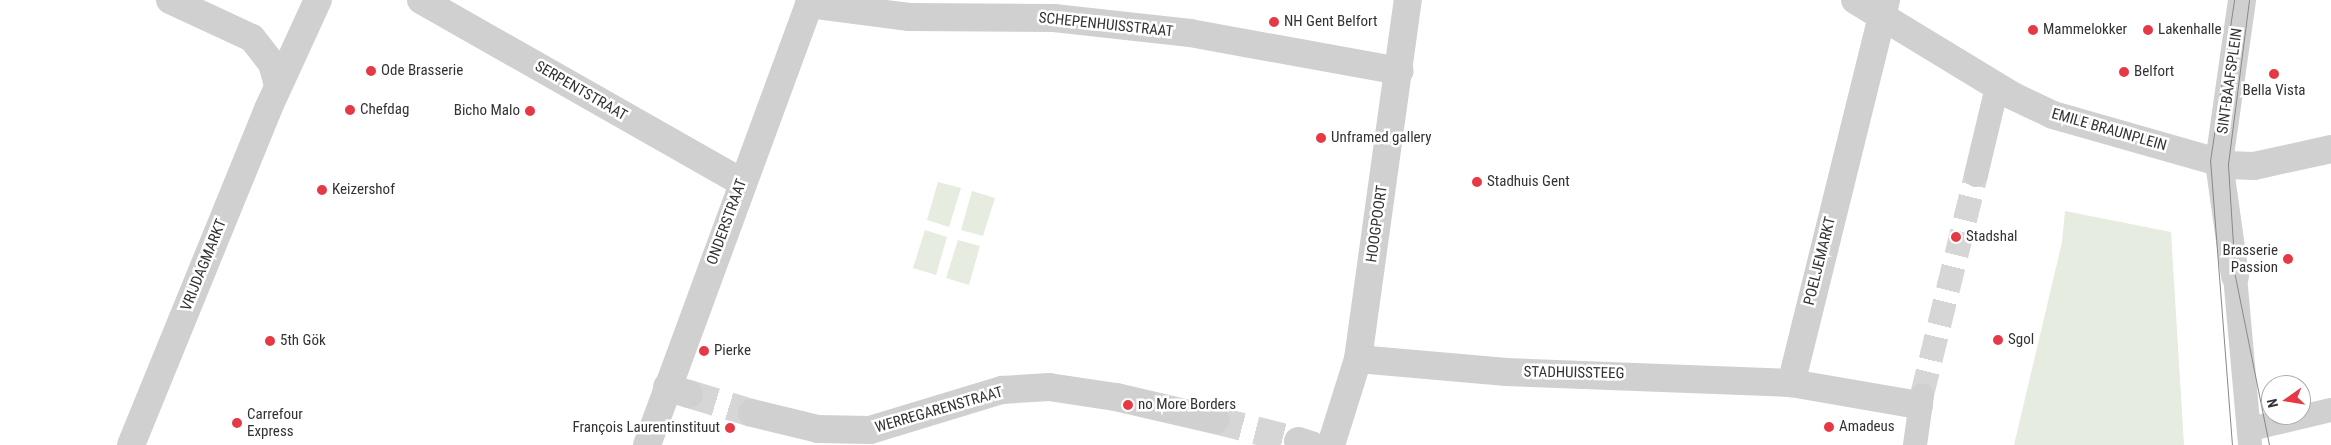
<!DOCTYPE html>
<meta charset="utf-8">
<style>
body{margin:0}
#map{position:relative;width:2331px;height:445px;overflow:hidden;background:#fff;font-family:"Roboto Condensed",sans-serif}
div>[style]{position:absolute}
.green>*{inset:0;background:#e6ecdf}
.pedestrian-tunnel>*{height:24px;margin-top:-12px;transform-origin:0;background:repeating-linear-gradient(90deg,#d6d6d6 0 24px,transparent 0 36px)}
.minor-tunnel>*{height:28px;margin-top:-14px;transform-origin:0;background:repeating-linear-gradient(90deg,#d6d6d6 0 28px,transparent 0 42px)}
.pedestrian>*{height:24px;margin:-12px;padding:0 12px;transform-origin:12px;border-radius:12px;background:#d0d0d0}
.minor>*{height:28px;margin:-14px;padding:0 14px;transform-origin:14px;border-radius:14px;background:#d0d0d0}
.tram>*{height:1px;margin:-0.5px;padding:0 0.5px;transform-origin:0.5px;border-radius:0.5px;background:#888}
.dots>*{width:14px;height:14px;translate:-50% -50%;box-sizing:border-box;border:2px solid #fff;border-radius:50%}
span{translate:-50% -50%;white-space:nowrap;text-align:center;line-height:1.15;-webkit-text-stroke:5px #fff;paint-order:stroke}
.poi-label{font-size:15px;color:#333}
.left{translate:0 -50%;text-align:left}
.right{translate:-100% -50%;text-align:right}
.street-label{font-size:15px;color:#333}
.north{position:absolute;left:2261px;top:375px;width:50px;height:50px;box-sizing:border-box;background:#fff;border:1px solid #adadad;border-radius:50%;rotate:257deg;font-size:14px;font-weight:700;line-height:20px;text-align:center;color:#333}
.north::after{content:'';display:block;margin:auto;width:18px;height:22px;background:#e63946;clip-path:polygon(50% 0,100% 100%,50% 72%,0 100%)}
</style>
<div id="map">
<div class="green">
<i style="clip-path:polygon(938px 182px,961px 188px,949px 227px,927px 220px)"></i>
<i style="clip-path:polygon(972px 191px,995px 198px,983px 236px,961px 230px)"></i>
<i style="clip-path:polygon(2065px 211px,2171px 232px,2184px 445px,2014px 445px,2062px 242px)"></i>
<i style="clip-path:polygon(925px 230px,947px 237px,936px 275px,913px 268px)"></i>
<i style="clip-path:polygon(958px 240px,980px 246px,969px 285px,946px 278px)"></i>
</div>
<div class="pedestrian-tunnel">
<i style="left:1922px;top:395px;width:227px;rotate:-76.2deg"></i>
</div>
<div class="minor-tunnel">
<i style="left:689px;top:394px;width:66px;rotate:16.8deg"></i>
<i style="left:1215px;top:420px;width:86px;rotate:14.2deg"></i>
</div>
<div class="pedestrian">
<i style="left:1976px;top:175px;width:90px;rotate:-76.6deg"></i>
<i style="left:2235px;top:276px;width:170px;rotate:84.9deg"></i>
<i style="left:2250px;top:429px;width:83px;rotate:-13.2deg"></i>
<i style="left:1915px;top:445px;width:50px;rotate:-82deg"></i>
</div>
<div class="minor">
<i style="left:170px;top:0;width:90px;rotate:24.9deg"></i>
<i style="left:252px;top:38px;width:33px;rotate:52deg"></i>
<i style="left:272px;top:64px;width:22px;rotate:74deg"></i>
<i style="left:421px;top:0;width:369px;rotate:29.6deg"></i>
<i style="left:1855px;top:0;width:183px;rotate:31.3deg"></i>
<i style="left:2011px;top:95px;width:47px;rotate:25.5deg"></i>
<i style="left:2053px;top:115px;width:182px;rotate:15.9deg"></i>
<i style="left:2228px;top:165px;width:26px;rotate:2deg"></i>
<i style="left:2254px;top:166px;width:79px;rotate:-12.4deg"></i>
<i style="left:1886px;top:0;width:395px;rotate:103.9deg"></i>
<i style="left:1791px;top:383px;width:130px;rotate:9.8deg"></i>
<i style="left:809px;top:4px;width:101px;rotate:7.4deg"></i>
<i style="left:909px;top:17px;width:145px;rotate:0.4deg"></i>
<i style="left:1054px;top:18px;width:137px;rotate:6.3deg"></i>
<i style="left:1190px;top:33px;width:213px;rotate:10.3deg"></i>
<i style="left:2235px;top:276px;width:115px;rotate:-98deg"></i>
<i style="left:2219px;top:162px;width:164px;rotate:-81.9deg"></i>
<i style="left:1358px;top:359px;width:149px;rotate:5deg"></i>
<i style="left:1506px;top:372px;width:285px;rotate:2.2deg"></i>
<i style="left:667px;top:387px;width:23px;rotate:18deg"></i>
<i style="left:752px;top:413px;width:68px;rotate:13.6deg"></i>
<i style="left:818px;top:429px;width:52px;rotate:1.1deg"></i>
<i style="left:870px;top:430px;width:138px;rotate:-16.9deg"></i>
<i style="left:1002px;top:390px;width:47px;rotate:-3.7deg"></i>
<i style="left:1049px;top:387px;width:68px;rotate:8.5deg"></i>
<i style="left:1116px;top:397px;width:102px;rotate:13.1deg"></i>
<i style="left:1298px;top:441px;width:14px;rotate:17deg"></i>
<i style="left:131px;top:445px;width:363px;rotate:-67.8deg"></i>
<i style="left:268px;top:109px;width:120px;rotate:-65.4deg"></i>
<i style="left:647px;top:445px;width:474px;rotate:-69.8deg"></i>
<i style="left:1331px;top:445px;width:90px;rotate:-72.6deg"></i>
<i style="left:1358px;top:359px;width:362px;rotate:-82.1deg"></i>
</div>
<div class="tram">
<i style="left:2249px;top:0;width:166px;rotate:97.3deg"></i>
<i style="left:2228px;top:165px;width:111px;rotate:86.4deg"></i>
<i style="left:2235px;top:276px;width:172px;rotate:78.6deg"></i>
<i style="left:2232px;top:445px;width:285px;rotate:-94.4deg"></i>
<i style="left:2210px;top:161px;width:163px;rotate:-81.5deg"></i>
</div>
<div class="dots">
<i style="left:1274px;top:22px;background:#e63946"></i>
<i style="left:2033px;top:30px;background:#e63946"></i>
<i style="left:2148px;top:30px;background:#e63946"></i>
<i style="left:371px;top:71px;background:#e63946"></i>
<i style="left:2124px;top:72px;background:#e63946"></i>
<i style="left:2274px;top:74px;background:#e63946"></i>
<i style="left:350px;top:110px;background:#e63946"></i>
<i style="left:530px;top:111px;background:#e63946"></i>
<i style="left:1321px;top:138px;background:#e63946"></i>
<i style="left:1477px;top:182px;background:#e63946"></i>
<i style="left:322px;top:190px;background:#e63946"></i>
<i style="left:1956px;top:237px;background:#e63946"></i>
<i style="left:2288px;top:259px;background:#e63946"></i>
<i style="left:1998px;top:340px;background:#e63946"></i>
<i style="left:270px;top:341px;background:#e63946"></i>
<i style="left:704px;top:351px;background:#e63946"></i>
<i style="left:1128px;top:405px;background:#e63946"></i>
<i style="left:237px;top:423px;background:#e63946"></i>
<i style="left:1829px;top:427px;background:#e63946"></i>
<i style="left:730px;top:428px;background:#e63946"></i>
</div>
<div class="poi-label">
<span class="left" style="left:1284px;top:22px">NH Gent Belfort</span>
<span class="left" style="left:2043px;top:30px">Mammelokker</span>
<span class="left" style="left:2158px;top:30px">Lakenhalle</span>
<span class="left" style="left:381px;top:71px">Ode Brasserie</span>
<span class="left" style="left:2134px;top:72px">Belfort</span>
<span style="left:2274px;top:91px">Bella Vista</span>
<span class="left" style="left:360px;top:110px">Chefdag</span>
<span class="right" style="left:520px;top:111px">Bicho Malo</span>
<span class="left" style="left:1331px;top:138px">Unframed gallery</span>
<span class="left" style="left:1487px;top:182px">Stadhuis Gent</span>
<span class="left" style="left:332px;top:190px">Keizershof</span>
<span class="left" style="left:1966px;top:237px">Stadshal</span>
<span class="right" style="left:2278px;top:259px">Brasserie<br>Passion</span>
<span class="left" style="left:2008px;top:340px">Sgol</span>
<span class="left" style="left:280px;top:341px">5th Gök</span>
<span class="left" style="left:714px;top:351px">Pierke</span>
<span class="left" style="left:1138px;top:405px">no More Borders</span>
<span class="left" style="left:247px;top:423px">Carrefour<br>Express</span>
<span class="left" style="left:1839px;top:427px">Amadeus</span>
<span class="right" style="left:720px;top:428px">François Laurentinstituut</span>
</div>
<div class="street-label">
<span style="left:1106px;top:25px;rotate:6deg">SCHEPENHUISSTRAAT</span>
<span style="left:2230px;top:81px;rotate:-82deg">SINT-BAAFSPLEIN</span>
<span style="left:581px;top:91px;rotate:30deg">SERPENTSTRAAT</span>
<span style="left:2109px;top:130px;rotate:16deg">EMILE BRAUNPLEIN</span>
<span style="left:727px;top:222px;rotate:-70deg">ONDERSTRAAT</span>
<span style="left:1377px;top:224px;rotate:-82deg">HOOGPOORT</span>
<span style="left:1820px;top:261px;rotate:-76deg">POELJEMARKT</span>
<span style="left:204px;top:265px;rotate:-68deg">VRIJDAGMARKT</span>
<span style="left:1574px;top:373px;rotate:1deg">STADHUISSTEEG</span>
<span style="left:939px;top:410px;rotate:-16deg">WERREGARENSTRAAT</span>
</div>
<div class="north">N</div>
</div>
